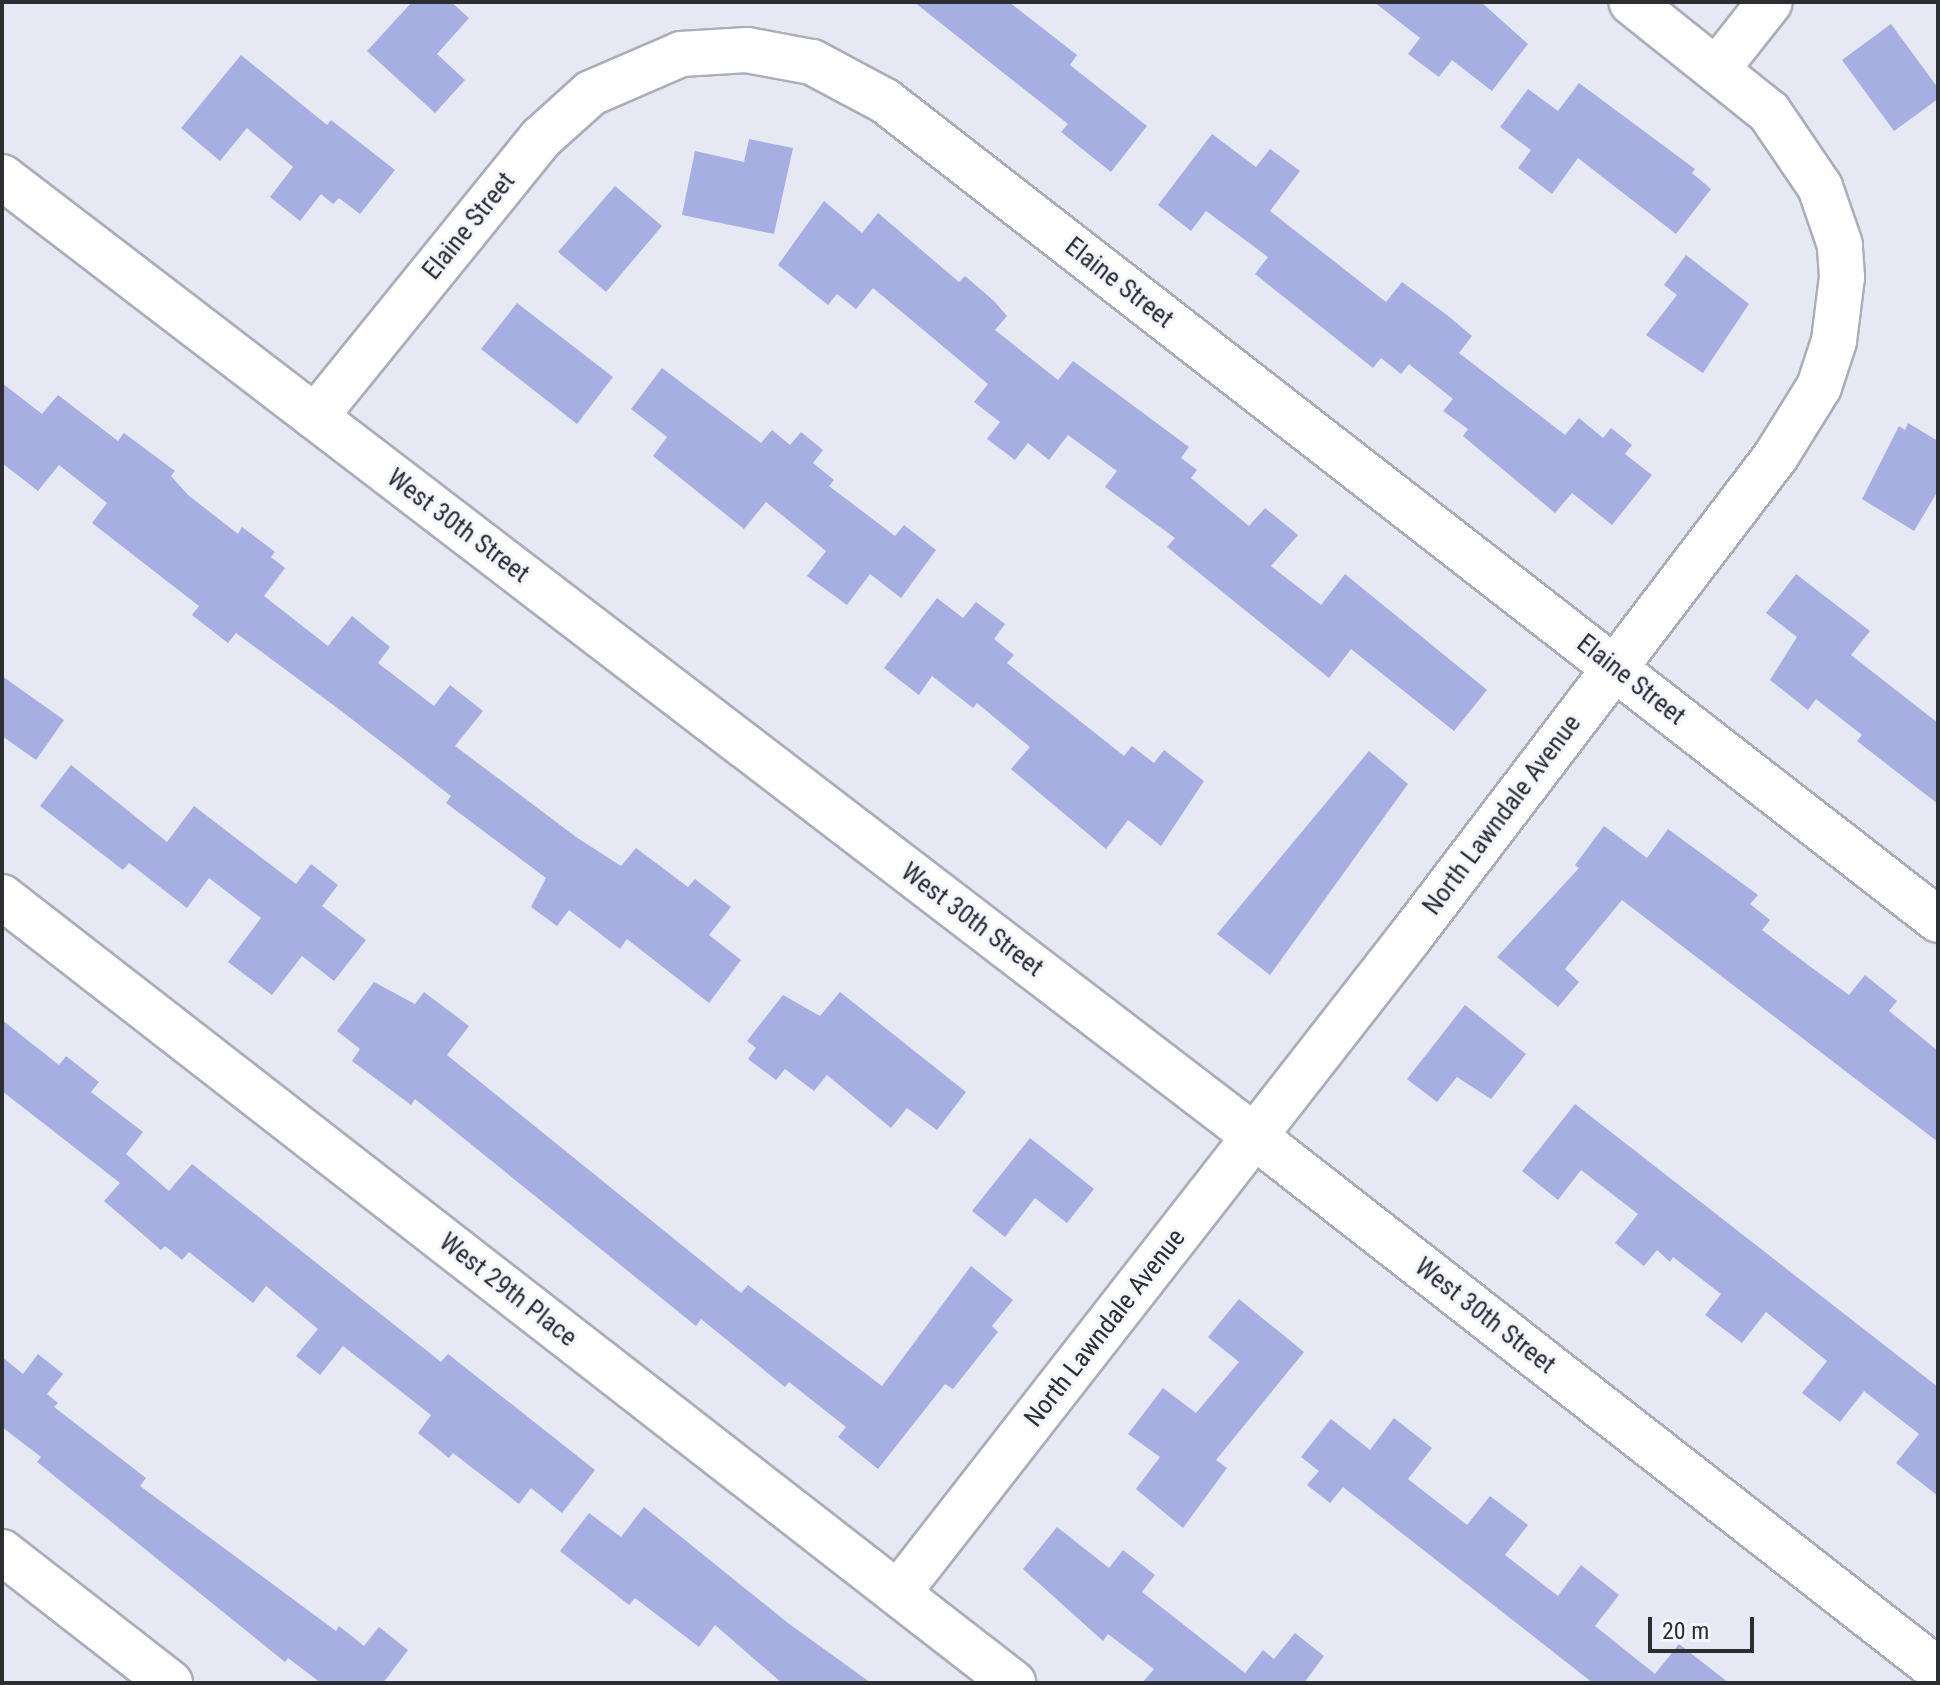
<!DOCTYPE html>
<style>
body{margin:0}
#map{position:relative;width:1940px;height:1685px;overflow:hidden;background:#e6e8f4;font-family:"Roboto Condensed",sans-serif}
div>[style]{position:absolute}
.building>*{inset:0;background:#a7afe2}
.roads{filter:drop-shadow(2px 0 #abaeb9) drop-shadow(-2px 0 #abaeb9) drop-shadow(0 2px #abaeb9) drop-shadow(0 -2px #abaeb9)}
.minor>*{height:44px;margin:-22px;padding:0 22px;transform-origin:22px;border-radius:22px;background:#fff}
span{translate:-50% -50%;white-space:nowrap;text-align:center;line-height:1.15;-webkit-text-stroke:6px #f4f6ff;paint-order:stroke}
.street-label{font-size:26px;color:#2d2e32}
.frame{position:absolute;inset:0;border:4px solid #2d2e32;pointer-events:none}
.scale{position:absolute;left:1648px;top:1617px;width:106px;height:36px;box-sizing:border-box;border:4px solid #2d2e32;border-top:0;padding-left:10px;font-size:24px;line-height:28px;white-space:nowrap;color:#2d2e32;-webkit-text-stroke:6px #f4f6ff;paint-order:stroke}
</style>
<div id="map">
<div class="building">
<i style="clip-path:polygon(412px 2px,451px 2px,469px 18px,437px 54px,465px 80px,435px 113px,367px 51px)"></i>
<i style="clip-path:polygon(914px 2px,1009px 2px,1077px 55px,1070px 65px,1147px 126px,1111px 172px,1061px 132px,1068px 124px)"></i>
<i style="clip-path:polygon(1374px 2px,1481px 2px,1528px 44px,1492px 91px,1452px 60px,1439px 77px,1408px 54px,1420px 38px)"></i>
<i style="clip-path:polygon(1891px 24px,1938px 88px,1938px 99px,1894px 131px,1842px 60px)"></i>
<i style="clip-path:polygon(241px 55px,327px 125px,331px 120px,395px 170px,360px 214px,339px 198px,333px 204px,321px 194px,300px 221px,270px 197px,293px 167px,247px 128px,220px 161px,181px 128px)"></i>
<i style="clip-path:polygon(1579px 83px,1695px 169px,1692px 173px,1711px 189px,1676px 234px,1578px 158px,1552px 194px,1518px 168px,1531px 150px,1500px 127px,1528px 89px,1558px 111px)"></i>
<i style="clip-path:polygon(1212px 134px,1256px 167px,1270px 149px,1300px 171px,1270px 211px,1386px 302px,1402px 282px,1447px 315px,1472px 336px,1459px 353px,1565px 435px,1579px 418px,1603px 438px,1611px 428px,1632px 445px,1625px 454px,1652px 475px,1612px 525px,1572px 493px,1555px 513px,1463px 436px,1468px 429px,1443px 411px,1453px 399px,1409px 364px,1401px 374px,1381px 358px,1373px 368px,1255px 274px,1268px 257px,1206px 211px,1191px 231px,1158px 205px)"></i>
<i style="clip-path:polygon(749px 139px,793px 148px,774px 234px,682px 215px,695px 151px,744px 162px)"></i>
<i style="clip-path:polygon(615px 186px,662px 226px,606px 292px,558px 252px)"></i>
<i style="clip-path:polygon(824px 201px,862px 233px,878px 213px,959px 282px,965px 276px,994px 301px,1007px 316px,995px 330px,1058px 380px,1073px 361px,1189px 447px,1181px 458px,1197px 470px,1191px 478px,1249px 526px,1265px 508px,1298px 535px,1271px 566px,1321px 605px,1345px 574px,1487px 690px,1454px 731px,1351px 649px,1329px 678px,1167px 547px,1175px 538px,1105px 487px,1117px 471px,1068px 435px,1049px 460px,1028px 443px,1015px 460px,987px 439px,1000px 422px,974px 402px,988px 384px,873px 288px,856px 309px,837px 294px,828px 305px,778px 265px)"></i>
<i style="clip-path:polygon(1686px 255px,1749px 304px,1703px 373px,1646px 335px,1677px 295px,1664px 285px)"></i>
<i style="clip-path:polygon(517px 303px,613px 377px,577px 424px,481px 349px)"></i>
<i style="clip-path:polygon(662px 368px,761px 443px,772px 430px,790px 445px,801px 432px,823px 450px,813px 463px,834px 480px,829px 486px,895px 536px,904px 525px,936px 550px,901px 598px,870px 574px,847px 605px,807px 576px,826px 551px,766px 502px,744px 529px,653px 456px,667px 437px,631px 409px)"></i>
<i style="clip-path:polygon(2px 383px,42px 414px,58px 395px,118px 441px,124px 433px,175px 471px,171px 476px,188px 495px,238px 534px,242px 527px,275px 552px,271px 557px,285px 568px,264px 596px,328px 646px,352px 616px,390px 647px,378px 663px,434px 706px,450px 685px,483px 711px,455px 746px,576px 837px,621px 866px,636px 848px,688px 887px,695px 879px,731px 907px,709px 935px,741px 960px,709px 1003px,627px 939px,620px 949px,569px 910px,557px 926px,531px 907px,546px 878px,446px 803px,451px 796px,340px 710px,236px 633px,228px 643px,192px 615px,199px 606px,92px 523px,107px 503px,59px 465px,38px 491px,2px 463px)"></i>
<i style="clip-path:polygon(1908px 423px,1938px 441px,1938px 491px,1914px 531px,1862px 499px,1899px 426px,1905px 430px)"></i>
<i style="clip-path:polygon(1796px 574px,1870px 631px,1851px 655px,1938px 723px,1938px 804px,1857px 741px,1862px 735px,1816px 699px,1808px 710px,1770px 680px,1797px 637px,1766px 613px)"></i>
<i style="clip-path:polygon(937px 598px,963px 618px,976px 602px,1005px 624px,994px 639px,1014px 655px,1007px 663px,1124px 756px,1132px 746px,1154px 763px,1164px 750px,1204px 781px,1161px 846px,1128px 820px,1106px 849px,1011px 769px,1030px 747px,977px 703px,973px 708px,932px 676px,919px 695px,884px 668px)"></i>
<i style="clip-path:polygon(2px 676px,64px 720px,36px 760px,2px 736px)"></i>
<i style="clip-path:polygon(1369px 751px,1408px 784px,1270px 975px,1217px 934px)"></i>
<i style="clip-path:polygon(71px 765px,167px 842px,194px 806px,296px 884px,311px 864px,338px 885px,322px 906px,366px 940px,334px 981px,302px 956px,272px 995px,228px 962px,261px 918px,209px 878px,187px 908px,129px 863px,123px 870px,40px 806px)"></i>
<i style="clip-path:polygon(1604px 826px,1647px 858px,1668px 829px,1758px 895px,1750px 904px,1770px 920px,1762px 930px,1808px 965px,1849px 995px,1865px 975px,1897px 1001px,1889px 1011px,1938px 1051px,1938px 1142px,1622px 900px,1565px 969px,1579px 982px,1558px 1007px,1497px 957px,1579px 868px,1575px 865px)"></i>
<i style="clip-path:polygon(374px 982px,415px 1004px,424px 992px,469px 1026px,447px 1055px,741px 1293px,748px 1285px,882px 1386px,971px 1266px,1013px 1300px,992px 1326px,998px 1332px,953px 1389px,945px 1384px,878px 1469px,838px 1437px,846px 1427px,789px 1382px,785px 1387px,701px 1319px,696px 1326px,415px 1099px,411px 1105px,352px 1061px,360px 1049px,337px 1031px)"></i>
<i style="clip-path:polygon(840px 992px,966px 1092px,937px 1130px,907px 1108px,891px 1128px,827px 1075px,814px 1091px,785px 1069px,776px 1080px,748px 1059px,756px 1048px,747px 1041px,783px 995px,820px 1016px)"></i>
<i style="clip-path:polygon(1465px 1005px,1526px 1054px,1491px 1099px,1457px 1077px,1437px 1102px,1407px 1079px)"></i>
<i style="clip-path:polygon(2px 1020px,59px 1065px,66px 1056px,99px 1082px,91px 1092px,143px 1132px,126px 1154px,169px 1191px,192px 1164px,441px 1362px,448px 1354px,595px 1470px,562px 1513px,531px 1488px,519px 1504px,453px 1453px,449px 1458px,418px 1433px,431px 1415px,343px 1346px,320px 1375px,296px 1356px,318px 1329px,266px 1286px,253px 1303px,189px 1252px,182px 1260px,165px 1246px,161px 1250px,104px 1201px,120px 1183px,2px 1091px)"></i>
<i style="clip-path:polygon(1575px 1104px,1938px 1387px,1938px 1496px,1896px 1463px,1919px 1434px,1864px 1391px,1840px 1422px,1802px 1393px,1827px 1361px,1766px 1312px,1742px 1343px,1705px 1315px,1721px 1294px,1673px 1257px,1670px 1262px,1657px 1250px,1644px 1266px,1615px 1243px,1638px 1214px,1581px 1170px,1558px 1200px,1522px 1171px)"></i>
<i style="clip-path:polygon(1030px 1138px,1094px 1189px,1067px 1223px,1035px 1198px,1005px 1237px,972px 1211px)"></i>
<i style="clip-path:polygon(1239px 1299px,1304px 1352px,1216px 1460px,1227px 1468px,1183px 1528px,1136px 1489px,1160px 1457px,1128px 1434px,1163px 1388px,1196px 1413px,1239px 1362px,1208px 1337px)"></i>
<i style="clip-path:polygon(38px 1354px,63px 1374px,47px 1394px,58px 1403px,54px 1407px,146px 1478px,140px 1486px,336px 1631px,339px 1626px,364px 1646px,379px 1627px,408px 1650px,383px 1683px,321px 1683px,288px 1658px,285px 1662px,37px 1462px,41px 1457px,2px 1427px,2px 1357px,23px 1374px)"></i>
<i style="clip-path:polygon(1394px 1418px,1432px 1448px,1408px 1479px,1467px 1525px,1490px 1496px,1528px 1525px,1505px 1555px,1558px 1596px,1581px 1565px,1619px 1595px,1595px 1626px,1655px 1674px,1679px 1644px,1729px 1683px,1593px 1683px,1343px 1487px,1330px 1503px,1307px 1485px,1319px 1471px,1301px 1457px,1331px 1419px,1370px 1450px)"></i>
<i style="clip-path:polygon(644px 1507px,788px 1623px,871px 1683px,782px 1683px,715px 1625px,699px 1647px,635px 1598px,629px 1605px,560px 1551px,589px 1513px,621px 1537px)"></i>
<i style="clip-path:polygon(1057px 1527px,1109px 1568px,1123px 1550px,1155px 1575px,1142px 1592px,1245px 1673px,1263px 1650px,1274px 1659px,1295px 1633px,1324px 1656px,1304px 1683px,1142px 1683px,1154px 1669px,1108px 1634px,1103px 1641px,1023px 1569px)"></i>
</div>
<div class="roads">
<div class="minor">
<i style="left:1717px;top:69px;width:85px;rotate:-51.7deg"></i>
<i style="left:2px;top:177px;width:1577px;rotate:37.45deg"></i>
<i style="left:1254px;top:1136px;width:868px;rotate:37.98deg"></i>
<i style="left:315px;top:417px;width:359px;rotate:-51deg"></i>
<i style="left:541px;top:138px;width:67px;rotate:-42deg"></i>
<i style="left:591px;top:93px;width:98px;rotate:-23.4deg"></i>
<i style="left:681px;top:54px;width:66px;rotate:-3.5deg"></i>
<i style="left:747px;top:50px;width:66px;rotate:10.5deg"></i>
<i style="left:812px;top:62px;width:83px;rotate:28.1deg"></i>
<i style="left:885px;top:101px;width:1334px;rotate:37.87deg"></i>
<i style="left:2px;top:897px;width:1281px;rotate:37.86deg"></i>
<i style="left:2px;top:1552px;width:213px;rotate:37.9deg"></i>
<i style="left:898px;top:1593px;width:832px;rotate:-52.03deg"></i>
<i style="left:1410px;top:937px;width:604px;rotate:-52.73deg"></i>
<i style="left:1776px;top:456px;width:81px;rotate:-58.1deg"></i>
<i style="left:1819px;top:387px;width:48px;rotate:-71.9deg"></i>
<i style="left:1834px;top:341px;width:64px;rotate:-82.9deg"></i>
<i style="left:1842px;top:277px;width:32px;rotate:-94deg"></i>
<i style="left:1840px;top:245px;width:61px;rotate:-109deg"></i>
<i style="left:1820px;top:187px;width:91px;rotate:-124.2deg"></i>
<i style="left:1769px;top:112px;width:176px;rotate:-141.4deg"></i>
</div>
</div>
<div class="street-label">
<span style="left:469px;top:226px;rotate:-51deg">Elaine Street</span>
<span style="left:1119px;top:283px;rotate:38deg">Elaine Street</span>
<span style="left:458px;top:526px;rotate:37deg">West 30th Street</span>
<span style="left:1631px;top:680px;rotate:38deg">Elaine Street</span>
<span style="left:1502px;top:815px;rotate:-53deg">North Lawndale Avenue</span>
<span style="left:972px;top:920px;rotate:37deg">West 30th Street</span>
<span style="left:508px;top:1290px;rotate:38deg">West 29th Place</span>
<span style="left:1485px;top:1316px;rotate:38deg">West 30th Street</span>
<span style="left:1105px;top:1328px;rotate:-52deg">North Lawndale Avenue</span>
</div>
<div class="frame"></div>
<div class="scale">20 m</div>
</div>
